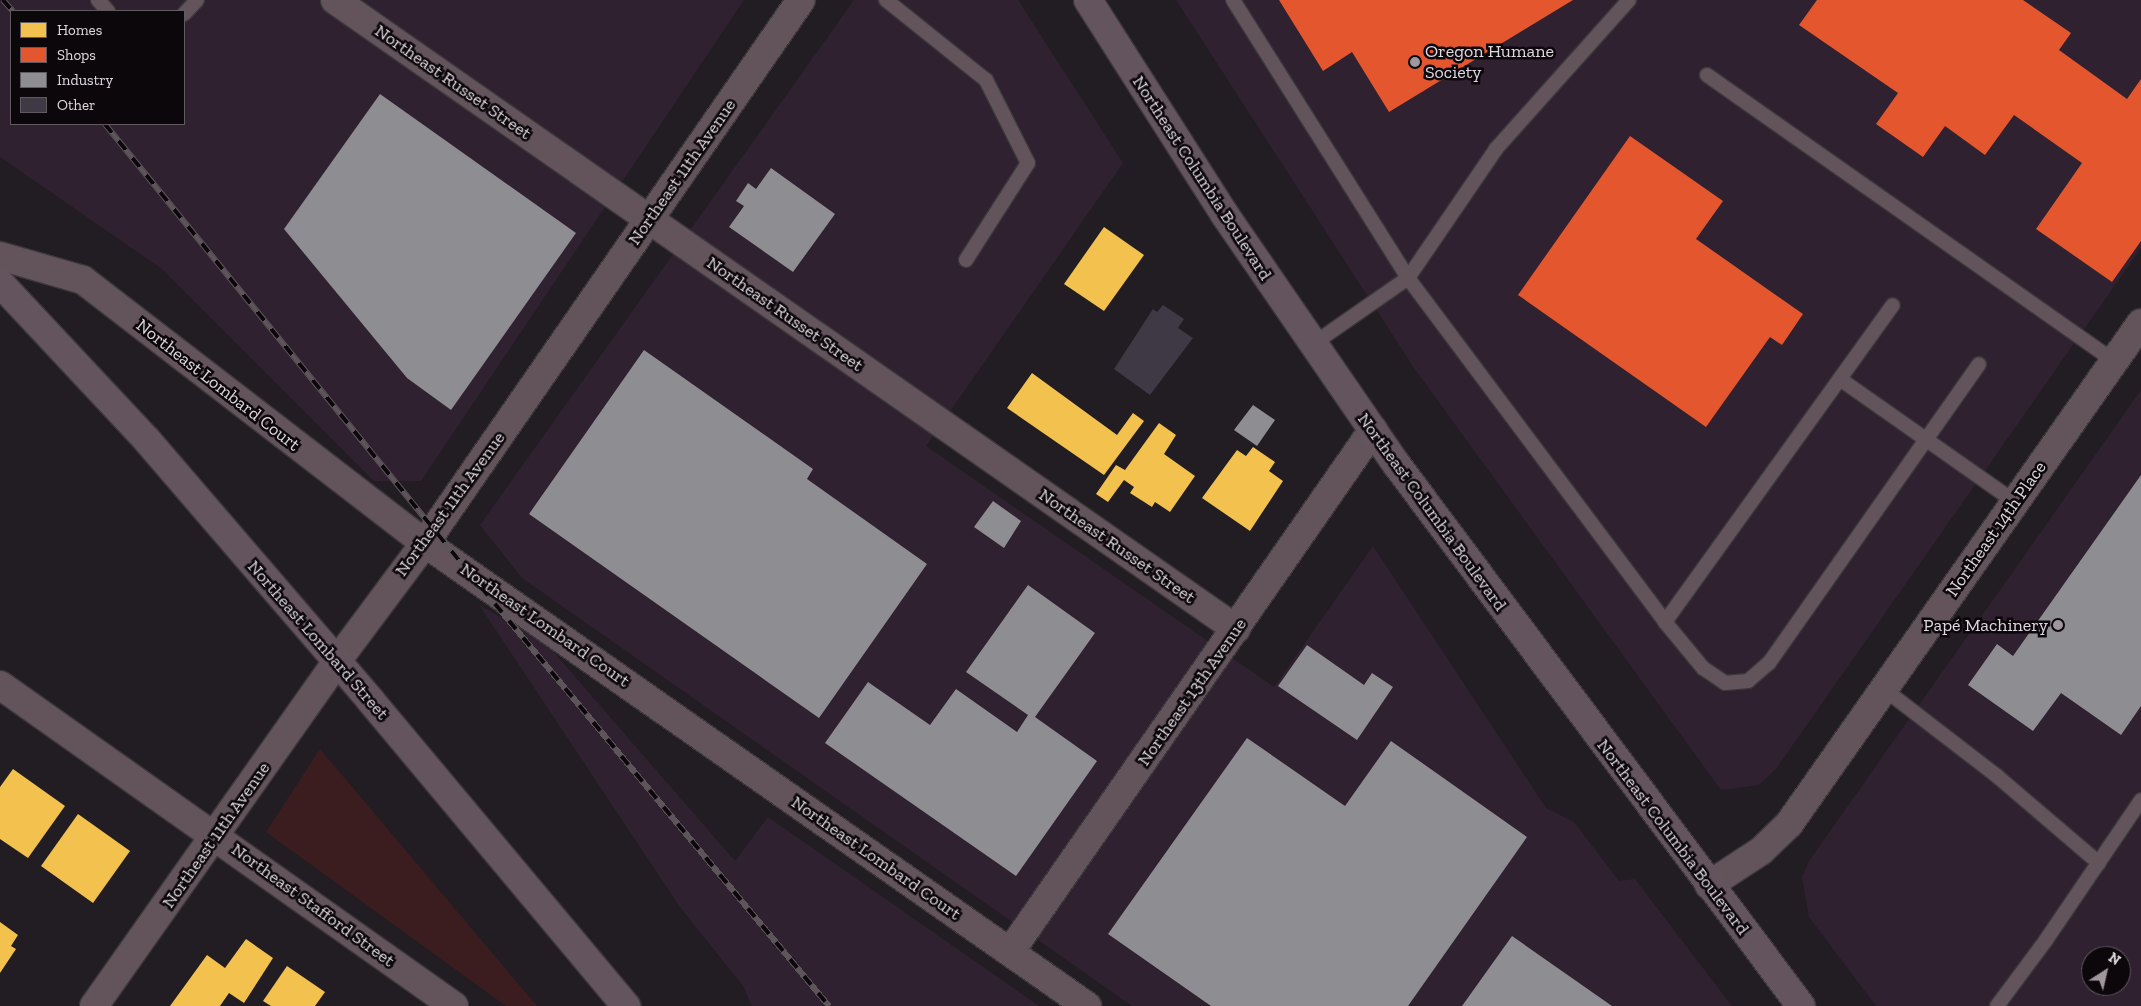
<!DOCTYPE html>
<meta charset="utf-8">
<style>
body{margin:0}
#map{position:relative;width:2141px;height:1006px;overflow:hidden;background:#221d22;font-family:"Zilla Slab",serif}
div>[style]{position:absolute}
.built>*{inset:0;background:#2f212f}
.green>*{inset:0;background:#3c1d1f}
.homes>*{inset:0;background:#f2c14e}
.shops>*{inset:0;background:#e4572e}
.industry>*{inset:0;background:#8d8d92}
.building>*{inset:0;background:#3f3845}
.roads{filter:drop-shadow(1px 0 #3c383c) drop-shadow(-1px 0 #3c383c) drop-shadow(0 1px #3c383c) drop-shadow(0 -1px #3c383c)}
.service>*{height:14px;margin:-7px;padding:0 7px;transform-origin:7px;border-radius:7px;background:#63545b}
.minor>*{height:28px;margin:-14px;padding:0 14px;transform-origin:14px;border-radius:14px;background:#63545b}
.tertiary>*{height:28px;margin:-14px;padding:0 14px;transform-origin:14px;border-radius:14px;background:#63545b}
.primary>*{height:28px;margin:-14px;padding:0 14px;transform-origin:14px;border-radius:14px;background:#64545d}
.rail>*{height:5.5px;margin-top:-2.75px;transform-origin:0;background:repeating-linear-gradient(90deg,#0b070b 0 11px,#5e555a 0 22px);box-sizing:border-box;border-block:1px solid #5e555a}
.dots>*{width:14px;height:14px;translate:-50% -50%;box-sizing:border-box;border:2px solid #0b070b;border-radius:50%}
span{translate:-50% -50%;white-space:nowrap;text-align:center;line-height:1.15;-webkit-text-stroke:5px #0b070b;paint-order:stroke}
.poi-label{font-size:18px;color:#e0d8e0}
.left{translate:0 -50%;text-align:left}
.right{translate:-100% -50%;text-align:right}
.street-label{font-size:18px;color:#e0d8e0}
.legend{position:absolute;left:10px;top:10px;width:175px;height:115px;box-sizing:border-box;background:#0b070b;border:1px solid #605b60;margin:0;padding:6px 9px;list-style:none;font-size:15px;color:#e0d8e0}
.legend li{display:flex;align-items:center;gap:10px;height:25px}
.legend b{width:25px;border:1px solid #605b60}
.north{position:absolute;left:2081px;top:946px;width:50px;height:50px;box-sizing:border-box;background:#0b070b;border:1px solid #605b60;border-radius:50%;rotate:35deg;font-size:14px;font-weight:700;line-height:20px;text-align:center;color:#e0d8e0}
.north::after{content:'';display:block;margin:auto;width:18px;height:22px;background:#9e979e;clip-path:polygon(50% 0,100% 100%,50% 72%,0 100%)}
</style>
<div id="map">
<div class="built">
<i style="clip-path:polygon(evenodd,0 0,744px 0,421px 481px,374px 481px,162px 269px,0 157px,0 0,11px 11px,184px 11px,184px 124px,11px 124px,11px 11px)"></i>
<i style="clip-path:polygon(854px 0,1018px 0,1123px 163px,926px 446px,1274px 687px,1373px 546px,1546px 808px,1574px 822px,1619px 881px,1635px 879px,1732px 1006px,1132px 1006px,522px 578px,480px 525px)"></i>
<i style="clip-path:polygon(1176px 0,2141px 0,2141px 248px,1776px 769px,1759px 785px,1721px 790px,1414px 368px)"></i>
<i style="clip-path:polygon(evenodd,2141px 390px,2141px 1006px,1876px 1006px,1809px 917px,1802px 877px,1809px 861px,2141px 390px,2091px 956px,2121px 956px,2121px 986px,2091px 986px,2091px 956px)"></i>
<i style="clip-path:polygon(479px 605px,545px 642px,735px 861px,768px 817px,1039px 1006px,752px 1006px,743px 986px,680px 907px)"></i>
</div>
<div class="green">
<i style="clip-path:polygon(320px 749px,537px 1006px,506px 1006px,266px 832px)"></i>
</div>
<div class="homes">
<i style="clip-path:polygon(1104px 227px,1144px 255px,1104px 311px,1064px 284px)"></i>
<i style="clip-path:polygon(1032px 373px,1117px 435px,1133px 413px,1144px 421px,1104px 475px,1007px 408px)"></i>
<i style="clip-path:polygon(1159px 423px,1176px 435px,1164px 454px,1195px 476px,1170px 512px,1155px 502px,1152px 507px,1130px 493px,1134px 487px,1124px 480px,1108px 502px,1096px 494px,1116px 465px,1125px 470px)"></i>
<i style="clip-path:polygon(1253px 447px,1275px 462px,1269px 471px,1283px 481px,1250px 531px,1202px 498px,1237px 450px,1246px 456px)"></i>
<i style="clip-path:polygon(13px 769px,65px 806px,28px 858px,0 839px,0 787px)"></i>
<i style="clip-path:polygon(78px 814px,130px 851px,93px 903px,41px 866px)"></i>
<i style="clip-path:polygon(0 922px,18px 935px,11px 946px,16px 949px,0 973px)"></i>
<i style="clip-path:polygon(246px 939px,273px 958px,244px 1003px,229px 993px,220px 1006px,170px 1006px,207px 955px,225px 968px)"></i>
<i style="clip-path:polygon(287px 966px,325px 992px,315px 1006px,271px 1006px,263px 1001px)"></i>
</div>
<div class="shops">
<i style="clip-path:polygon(1279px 0,1573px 0,1389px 112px,1352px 52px,1323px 71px)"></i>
<i style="clip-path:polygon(1817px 0,2023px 0,2071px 33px,2059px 50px,2127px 99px,2141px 79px,2141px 241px,2112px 282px,2036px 229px,2082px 163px,2014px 115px,1985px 155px,1945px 126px,1923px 157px,1876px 124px,1898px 93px,1799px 25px)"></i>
<i style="clip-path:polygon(1630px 136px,1723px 201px,1696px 239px,1803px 314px,1782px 345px,1770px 337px,1706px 427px,1518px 295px)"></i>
</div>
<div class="industry">
<i style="clip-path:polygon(380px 94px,576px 233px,451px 410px,407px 378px,284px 229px)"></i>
<i style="clip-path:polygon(771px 168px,835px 214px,793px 272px,729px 227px,744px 206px,736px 201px,748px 183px,756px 189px)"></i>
<i style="clip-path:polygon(644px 350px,813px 469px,807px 479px,927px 564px,819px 718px,529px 514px)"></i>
<i style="clip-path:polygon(1253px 405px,1275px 420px,1257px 446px,1234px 430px)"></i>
<i style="clip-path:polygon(2141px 475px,2141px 706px,2121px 735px,2061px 693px,2033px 731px,1968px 685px,1997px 644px,2013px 656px)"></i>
<i style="clip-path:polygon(993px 501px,1021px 521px,1004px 548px,974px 527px)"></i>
<i style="clip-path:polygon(1028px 585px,1095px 633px,1035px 717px,1097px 761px,1016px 876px,825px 743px,868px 682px,930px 725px,956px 689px,1017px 732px,1028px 715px,966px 672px)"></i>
<i style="clip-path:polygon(1307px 645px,1364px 685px,1372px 673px,1393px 687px,1357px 740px,1278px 686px)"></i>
<i style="clip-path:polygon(1247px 738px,1345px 806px,1391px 741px,1527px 837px,1408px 1006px,1211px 1006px,1108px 934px)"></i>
<i style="clip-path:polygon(1512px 936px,1612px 1006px,1462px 1006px)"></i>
</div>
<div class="building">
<i style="clip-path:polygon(1163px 305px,1184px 319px,1178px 328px,1193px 338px,1150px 395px,1114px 369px,1153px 309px,1157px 312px)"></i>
</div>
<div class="roads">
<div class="service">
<i style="left:98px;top:0;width:15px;rotate:48deg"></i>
<i style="left:886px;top:0;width:128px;rotate:38.7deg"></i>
<i style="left:986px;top:80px;width:93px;rotate:63.2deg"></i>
<i style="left:1028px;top:163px;width:115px;rotate:122.6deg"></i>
<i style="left:1233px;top:0;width:328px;rotate:57.8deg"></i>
<i style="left:1408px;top:278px;width:116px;rotate:145.2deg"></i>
<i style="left:1629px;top:0;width:200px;rotate:131.8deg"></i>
<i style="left:1496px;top:149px;width:156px;rotate:124.3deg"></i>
<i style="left:1408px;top:278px;width:429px;rotate:53.2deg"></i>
<i style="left:1665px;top:622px;width:60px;rotate:50.4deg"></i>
<i style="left:1703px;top:668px;width:27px;rotate:34deg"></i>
<i style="left:1725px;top:683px;width:23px;rotate:-5deg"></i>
<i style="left:1748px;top:681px;width:28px;rotate:-41deg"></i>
<i style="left:1769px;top:663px;width:365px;rotate:-54.9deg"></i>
<i style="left:184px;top:14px;width:19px;rotate:-47deg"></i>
<i style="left:1707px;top:75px;width:497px;rotate:35.1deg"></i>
<i style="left:1840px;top:379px;width:214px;rotate:35.1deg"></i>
<i style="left:1665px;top:622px;width:390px;rotate:-54.3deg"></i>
<i style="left:1884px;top:689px;width:143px;rotate:37.6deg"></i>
<i style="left:1997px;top:776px;width:134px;rotate:40.5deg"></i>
<i style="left:1997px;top:1006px;width:82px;rotate:-53.4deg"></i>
<i style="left:2046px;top:940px;width:169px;rotate:-55.8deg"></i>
</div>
<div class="minor">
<i style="left:335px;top:0;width:1099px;rotate:34.92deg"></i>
<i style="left:0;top:685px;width:556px;rotate:35.26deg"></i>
<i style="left:1709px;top:885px;width:62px;rotate:-33.2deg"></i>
<i style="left:1761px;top:851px;width:39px;rotate:-44deg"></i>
<i style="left:1789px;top:824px;width:612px;rotate:-54.91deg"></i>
<i style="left:1010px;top:952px;width:636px;rotate:-55.19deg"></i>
<i style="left:94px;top:1006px;width:422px;rotate:-54.8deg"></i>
</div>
<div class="tertiary">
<i style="left:0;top:256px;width:86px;rotate:16.1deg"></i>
<i style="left:83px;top:280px;width:431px;rotate:37.6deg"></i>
<i style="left:425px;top:543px;width:808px;rotate:34.97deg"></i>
<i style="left:337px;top:661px;width:147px;rotate:-53.3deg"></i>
<i style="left:425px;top:543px;width:660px;rotate:-55.3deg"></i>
</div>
<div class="primary">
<i style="left:1088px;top:0;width:255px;rotate:57.5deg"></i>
<i style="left:1225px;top:215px;width:303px;rotate:55.5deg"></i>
<i style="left:1397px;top:465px;width:675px;rotate:53.25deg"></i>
<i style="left:0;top:283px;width:214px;rotate:46.9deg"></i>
<i style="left:146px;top:439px;width:345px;rotate:49.3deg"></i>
<i style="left:371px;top:701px;width:398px;rotate:50.1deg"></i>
</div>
</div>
<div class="rail">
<i style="left:3px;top:0;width:15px;rotate:48deg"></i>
<i style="left:105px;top:124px;width:574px;rotate:50.94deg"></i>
<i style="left:467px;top:570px;width:567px;rotate:50.3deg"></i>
</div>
<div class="dots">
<i style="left:1415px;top:62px;background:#9e979e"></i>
<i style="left:2058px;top:625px;background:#9e979e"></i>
</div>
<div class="poi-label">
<span class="left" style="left:1425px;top:62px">Oregon Humane<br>Society</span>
<span class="right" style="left:2048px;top:625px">Papé Machinery</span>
</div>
<div class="street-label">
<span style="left:453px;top:82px;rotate:35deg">Northeast Russet Street</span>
<span style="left:682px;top:172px;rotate:-55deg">Northeast 11th Avenue</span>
<span style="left:1202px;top:178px;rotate:57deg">Northeast Columbia Boulevard</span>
<span style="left:785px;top:314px;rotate:35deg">Northeast Russet Street</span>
<span style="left:218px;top:385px;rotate:38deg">Northeast Lombard Court</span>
<span style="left:450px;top:504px;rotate:-54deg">Northeast 11th Avenue</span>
<span style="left:1432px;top:512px;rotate:54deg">Northeast Columbia Boulevard</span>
<span style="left:1996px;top:529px;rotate:-55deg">Northeast 14th Place</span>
<span style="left:1117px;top:546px;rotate:35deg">Northeast Russet Street</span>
<span style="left:545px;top:625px;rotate:35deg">Northeast Lombard Court</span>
<span style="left:318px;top:640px;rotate:49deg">Northeast Lombard Street</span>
<span style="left:1192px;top:692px;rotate:-55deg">Northeast 13th Avenue</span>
<span style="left:216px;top:835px;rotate:-55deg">Northeast 11th Avenue</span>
<span style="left:1673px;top:837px;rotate:53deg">Northeast Columbia Boulevard</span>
<span style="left:876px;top:858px;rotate:35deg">Northeast Lombard Court</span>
<span style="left:313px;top:905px;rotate:36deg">Northeast Stafford Street</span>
</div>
<ul class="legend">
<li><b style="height:14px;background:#f2c14e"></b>Homes</li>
<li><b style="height:14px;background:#e4572e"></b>Shops</li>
<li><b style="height:14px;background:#8d8d92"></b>Industry</li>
<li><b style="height:14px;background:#3f3845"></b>Other</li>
</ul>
<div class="north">N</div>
</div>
